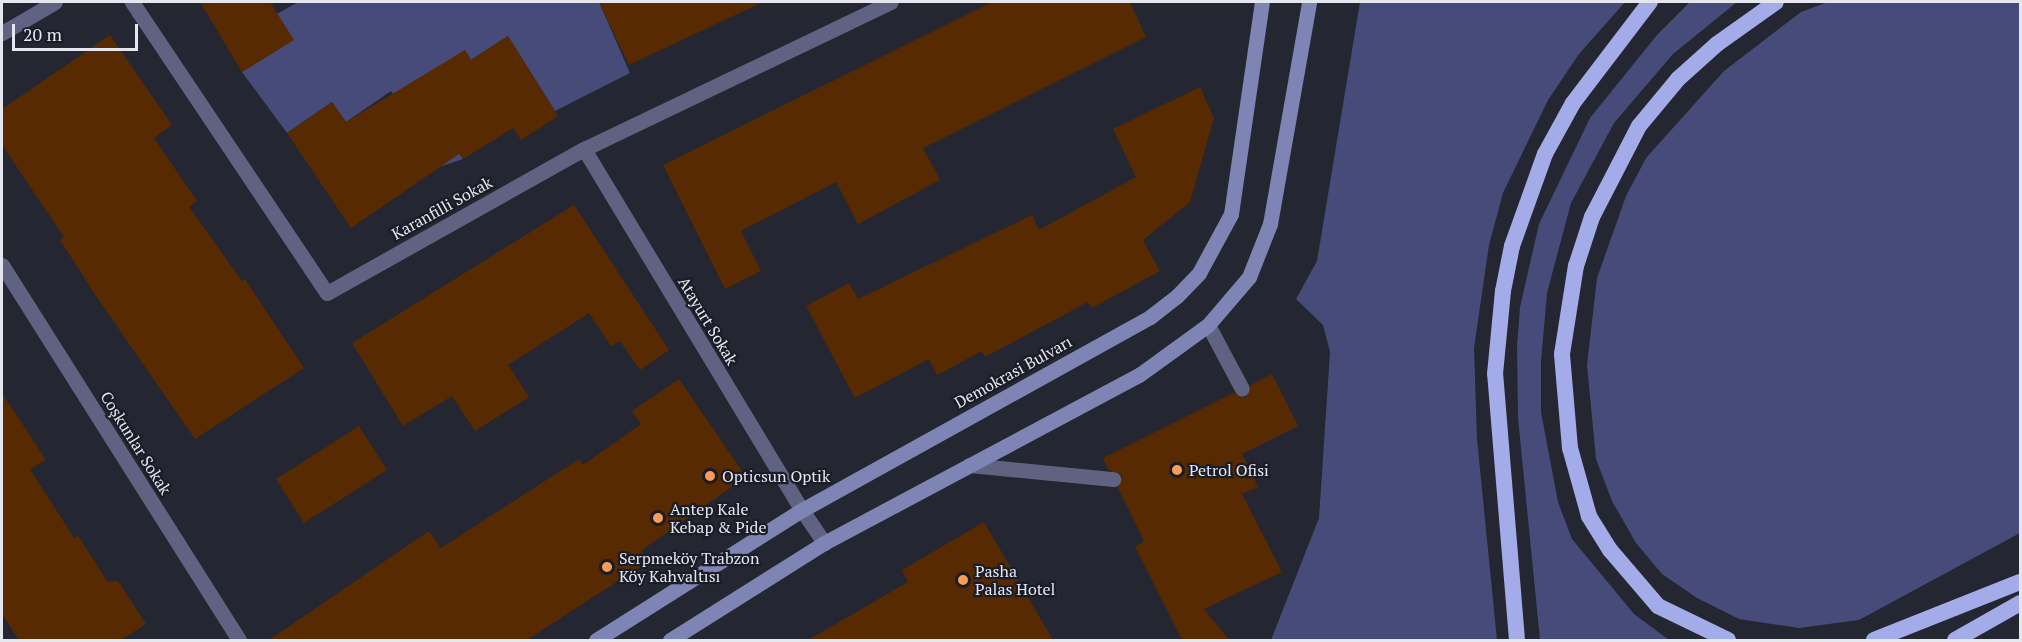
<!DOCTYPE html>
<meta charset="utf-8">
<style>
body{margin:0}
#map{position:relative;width:2022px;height:642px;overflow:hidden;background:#242631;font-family:"PT Serif",serif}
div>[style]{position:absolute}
.green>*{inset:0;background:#464b79}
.building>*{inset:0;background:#582a01}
.service>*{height:15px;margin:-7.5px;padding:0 7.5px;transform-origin:7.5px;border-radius:7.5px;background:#5f6381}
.minor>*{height:15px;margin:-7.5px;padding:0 7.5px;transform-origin:7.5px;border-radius:7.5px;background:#5f6381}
.tertiary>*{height:15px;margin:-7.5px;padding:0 7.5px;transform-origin:7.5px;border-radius:7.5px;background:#5f6381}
.secondary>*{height:15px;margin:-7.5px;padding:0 7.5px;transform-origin:7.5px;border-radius:7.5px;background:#7e85b4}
.trunk>*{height:16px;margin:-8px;padding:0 8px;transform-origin:8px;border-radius:8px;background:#a3ace8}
.dots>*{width:16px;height:16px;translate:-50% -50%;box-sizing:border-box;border:3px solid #1a1c27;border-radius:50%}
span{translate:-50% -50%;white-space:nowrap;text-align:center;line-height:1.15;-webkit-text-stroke:4.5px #1a1c27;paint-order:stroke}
.street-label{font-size:16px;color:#e5e6ee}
.poi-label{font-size:16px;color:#e5e6ee}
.left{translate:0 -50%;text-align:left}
.frame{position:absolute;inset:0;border:3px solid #e5e6ee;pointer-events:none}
.scale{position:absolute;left:12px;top:24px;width:126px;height:27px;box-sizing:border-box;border:3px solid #e5e6ee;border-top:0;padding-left:8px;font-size:18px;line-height:21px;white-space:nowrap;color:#e5e6ee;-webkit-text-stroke:4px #1a1c27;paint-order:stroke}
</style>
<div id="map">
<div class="green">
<i style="clip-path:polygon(298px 2px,599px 2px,630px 73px,555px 111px,508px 36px,471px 60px,465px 50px,415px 82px,463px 159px,442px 166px,391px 91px,346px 122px,332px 102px,287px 133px,242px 72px,293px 40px,277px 14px)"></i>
<i style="clip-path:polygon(1360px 2px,1625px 2px,1579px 54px,1548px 100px,1503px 193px,1489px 245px,1474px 348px,1477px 439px,1497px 640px,1271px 640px,1319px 518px,1330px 352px,1323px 325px,1296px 299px,1317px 261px)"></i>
<i style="clip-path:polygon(1690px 2px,1737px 2px,1673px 54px,1614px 123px,1571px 203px,1547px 293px,1541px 362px,1541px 412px,1558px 502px,1572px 539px,1634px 614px,1669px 640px,1540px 640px,1518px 418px,1517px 347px,1520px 307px,1539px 224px,1590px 118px,1657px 35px)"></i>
<i style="clip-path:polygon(1828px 2px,2020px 2px,2020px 533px,1859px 620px,1799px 628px,1739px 619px,1697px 598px,1662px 574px,1636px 543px,1612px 501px,1596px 459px,1587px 365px,1597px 278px,1626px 196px,1646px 158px,1724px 71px,1801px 12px)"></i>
</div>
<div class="building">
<i style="clip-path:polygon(200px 2px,270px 2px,294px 40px,242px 72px)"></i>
<i style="clip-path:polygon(599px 2px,763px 2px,629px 65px)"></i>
<i style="clip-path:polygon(992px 2px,1130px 2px,1146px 37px,923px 148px,940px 180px,858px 224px,836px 182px,741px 231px,761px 271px,725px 289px,663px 165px)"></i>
<i style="clip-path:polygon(110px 35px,172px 125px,154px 138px,197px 201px,189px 207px,242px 281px,245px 279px,304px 368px,195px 439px,96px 296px,60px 240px,64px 237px,2px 145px,2px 109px)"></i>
<i style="clip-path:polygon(508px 36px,558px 116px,521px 140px,513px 128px,463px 159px,459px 154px,351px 228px,287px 133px,332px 102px,346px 122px,465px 50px,471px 60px)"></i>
<i style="clip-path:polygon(1200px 87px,1214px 118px,1190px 202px,1143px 240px,1160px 271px,1092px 308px,1088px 302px,985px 357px,982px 351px,937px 375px,929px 359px,855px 398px,806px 306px,849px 283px,858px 299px,1032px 215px,1039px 230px,1136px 177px,1113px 129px)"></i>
<i style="clip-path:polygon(574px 205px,669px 350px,640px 370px,620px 341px,611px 346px,589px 313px,508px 365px,529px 397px,475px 431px,452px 396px,403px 426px,352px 343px)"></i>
<i style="clip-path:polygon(1272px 374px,1298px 426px,1242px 454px,1258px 487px,1242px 494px,1282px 572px,1204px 609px,1229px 640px,1182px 640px,1135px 547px,1144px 541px,1118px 488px,1122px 476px,1108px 469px,1103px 458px,1233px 393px,1246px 398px,1251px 385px)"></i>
<i style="clip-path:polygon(679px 379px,746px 477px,642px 550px,647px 562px,527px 640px,269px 640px,429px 531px,441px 548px,579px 459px,583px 465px,641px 424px,632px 411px)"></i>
<i style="clip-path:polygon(2px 393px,46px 460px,30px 469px,74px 538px,78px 536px,108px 582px,118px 581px,146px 624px,121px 640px,19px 640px,2px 614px)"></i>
<i style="clip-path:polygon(359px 426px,387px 470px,304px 523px,276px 479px)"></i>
<i style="clip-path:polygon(984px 522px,1053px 640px,808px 640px,908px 582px,902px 570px)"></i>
</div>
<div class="service">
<i style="left:1208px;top:325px;width:72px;rotate:62deg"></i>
<i style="left:969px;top:465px;width:145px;rotate:5.6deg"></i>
</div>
<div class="minor">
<i style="left:132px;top:2px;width:350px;rotate:56.2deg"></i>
<i style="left:327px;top:293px;width:295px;rotate:-29.3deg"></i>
<i style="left:584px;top:149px;width:340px;rotate:-25.6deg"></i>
<i style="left:2px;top:33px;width:61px;rotate:-30.3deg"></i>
<i style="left:584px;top:149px;width:422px;rotate:58.9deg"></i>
<i style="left:2px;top:265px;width:444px;rotate:57.7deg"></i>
</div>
<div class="tertiary">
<i style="left:802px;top:510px;width:40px;rotate:56deg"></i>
</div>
<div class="secondary">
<i style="left:596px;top:640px;width:244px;rotate:-32.3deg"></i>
<i style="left:802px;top:510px;width:398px;rotate:-29deg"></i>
<i style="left:1150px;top:317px;width:34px;rotate:-38deg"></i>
<i style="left:1177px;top:296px;width:32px;rotate:-46deg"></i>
<i style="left:1199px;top:273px;width:67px;rotate:-61.5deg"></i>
<i style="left:1231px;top:214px;width:214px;rotate:-81.7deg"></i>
<i style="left:670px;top:640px;width:182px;rotate:-32.2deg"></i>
<i style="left:824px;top:543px;width:357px;rotate:-28.1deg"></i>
<i style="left:1139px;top:375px;width:85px;rotate:-35.9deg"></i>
<i style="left:1208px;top:325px;width:63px;rotate:-49.5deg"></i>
<i style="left:1249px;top:277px;width:57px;rotate:-68.4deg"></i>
<i style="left:1270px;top:224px;width:225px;rotate:-80deg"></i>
</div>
<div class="trunk">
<i style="left:1517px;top:640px;width:267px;rotate:-94.7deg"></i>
<i style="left:1495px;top:374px;width:83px;rotate:-84.5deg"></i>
<i style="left:1503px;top:291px;width:46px;rotate:-78.7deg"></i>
<i style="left:1512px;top:246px;width:98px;rotate:-70.3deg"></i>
<i style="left:1545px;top:154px;width:58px;rotate:-61.2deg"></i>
<i style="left:1573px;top:103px;width:127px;rotate:-52.7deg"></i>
<i style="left:1728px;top:640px;width:78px;rotate:-154.1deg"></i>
<i style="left:1658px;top:606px;width:74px;rotate:-130.6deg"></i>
<i style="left:1610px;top:550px;width:40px;rotate:-122deg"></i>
<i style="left:1589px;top:516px;width:71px;rotate:-105.6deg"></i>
<i style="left:1570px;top:448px;width:94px;rotate:-94.9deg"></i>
<i style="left:1562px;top:354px;width:89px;rotate:-81deg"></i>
<i style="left:1576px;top:266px;width:52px;rotate:-71.9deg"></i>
<i style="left:1592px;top:217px;width:102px;rotate:-62.7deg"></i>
<i style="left:1639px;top:126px;width:61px;rotate:-50.3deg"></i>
<i style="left:1678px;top:79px;width:52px;rotate:-41.9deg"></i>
<i style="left:1717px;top:44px;width:72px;rotate:-35.4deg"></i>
<i style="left:1874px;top:640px;width:157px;rotate:-21.7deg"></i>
<i style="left:1955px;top:640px;width:75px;rotate:-29.6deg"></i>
</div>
<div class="dots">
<i style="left:1177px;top:470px;background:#fd9c56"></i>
<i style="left:710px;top:476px;background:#fd9c56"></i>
<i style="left:658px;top:518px;background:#fd9c56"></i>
<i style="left:607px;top:567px;background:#fd9c56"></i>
<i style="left:963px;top:580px;background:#fd9c56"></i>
</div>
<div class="street-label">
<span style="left:442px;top:208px;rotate:-29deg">Karanfilli Sokak</span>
<span style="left:708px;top:321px;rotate:59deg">Atayurt Sokak</span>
<span style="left:1013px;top:372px;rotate:-29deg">Demokrasi Bulvarı</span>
<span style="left:136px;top:443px;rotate:58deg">Coşkunlar Sokak</span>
</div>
<div class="poi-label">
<span class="left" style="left:1189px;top:470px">Petrol Ofisi</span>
<span class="left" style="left:722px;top:476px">Opticsun Optik</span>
<span class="left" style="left:670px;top:518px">Antep Kale<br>Kebap &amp; Pide</span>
<span class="left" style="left:619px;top:567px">Serpmeköy Trabzon<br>Köy Kahvaltısı</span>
<span class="left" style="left:975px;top:580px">Pasha<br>Palas Hotel</span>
</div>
<div class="frame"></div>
<div class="scale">20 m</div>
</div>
